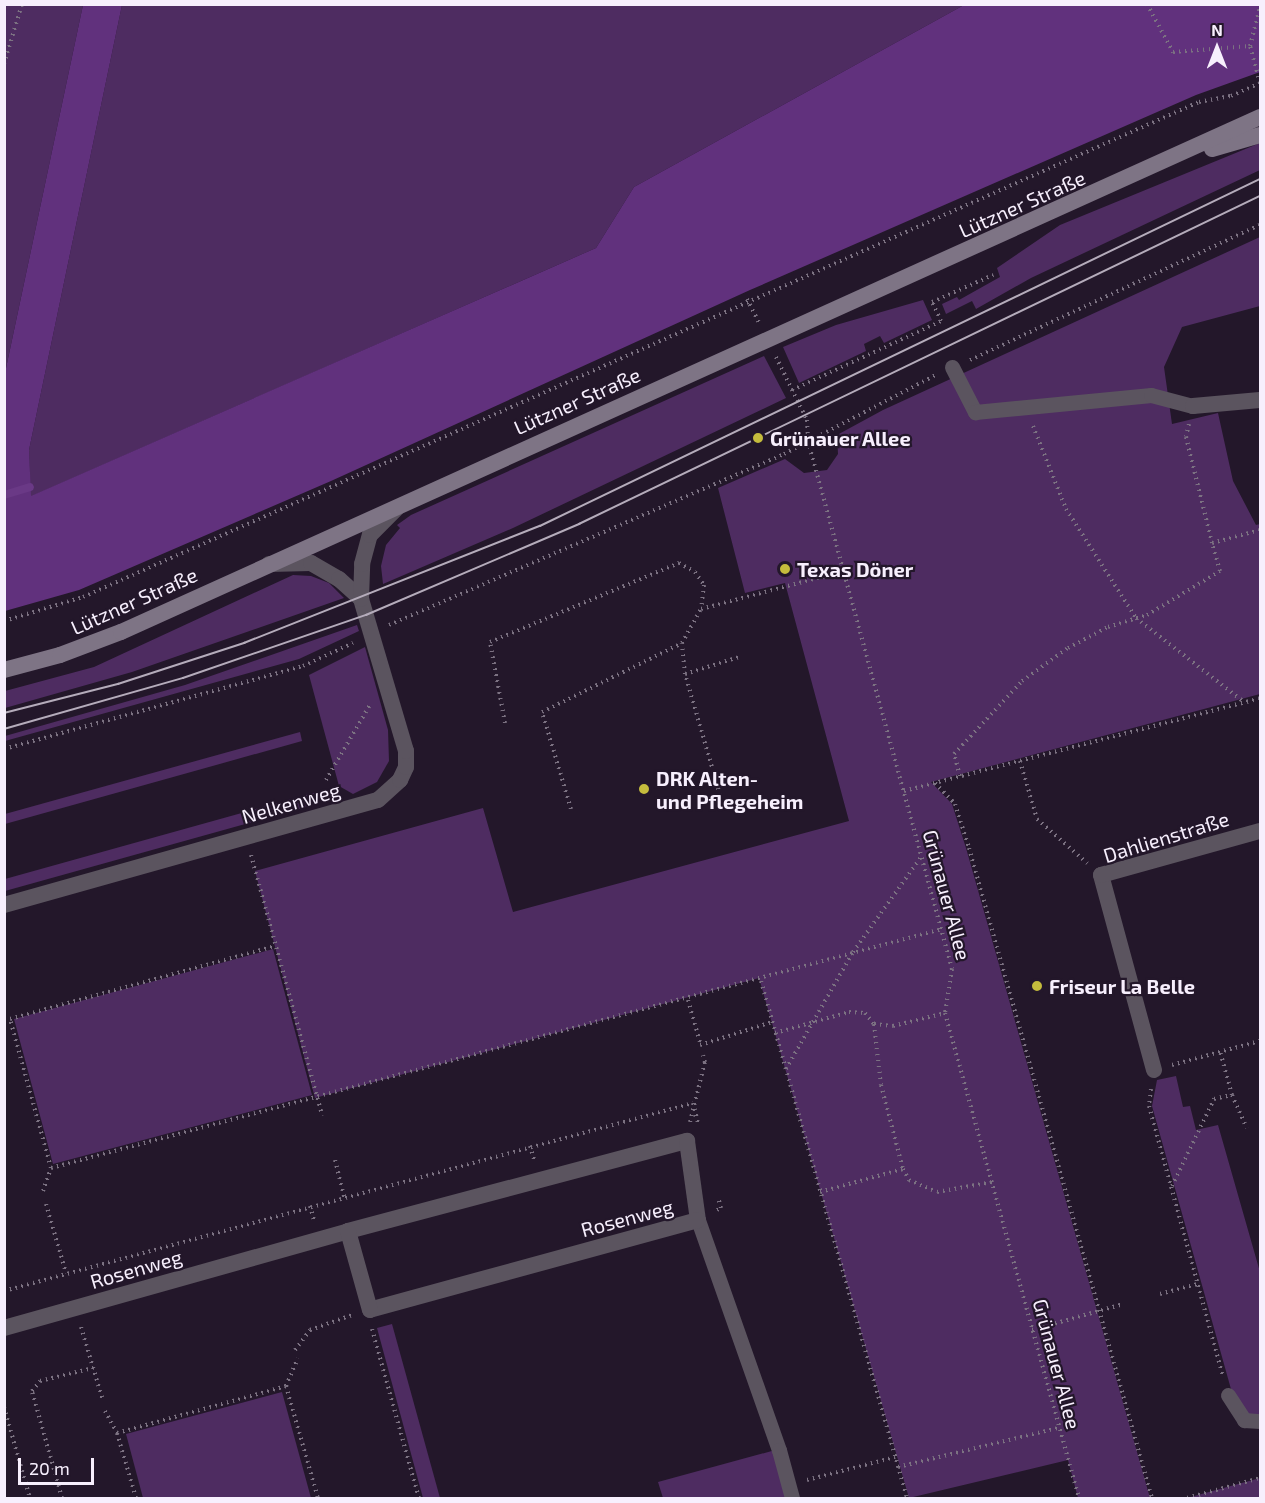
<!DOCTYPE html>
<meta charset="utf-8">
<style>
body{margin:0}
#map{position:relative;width:1265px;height:1503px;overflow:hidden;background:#23172a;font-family:"Exo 2",sans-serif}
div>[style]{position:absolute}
.green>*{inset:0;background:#4e2c61}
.forest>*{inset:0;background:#61317d}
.stream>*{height:8px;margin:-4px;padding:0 4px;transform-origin:4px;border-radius:4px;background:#6a3986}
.path>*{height:4px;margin-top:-2px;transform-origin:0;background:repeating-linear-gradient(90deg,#7c7282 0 1.5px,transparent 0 6px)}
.service>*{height:15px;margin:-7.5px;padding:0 7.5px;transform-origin:7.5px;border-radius:7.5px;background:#5b545f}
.minor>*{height:16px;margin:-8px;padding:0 8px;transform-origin:8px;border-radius:8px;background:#5b545f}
.secondary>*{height:16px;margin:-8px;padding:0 8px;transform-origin:8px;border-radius:8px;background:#7e7485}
.tram>*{height:1.5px;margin:-0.75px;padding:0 0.75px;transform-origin:0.75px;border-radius:0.75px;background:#b5acbb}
.dots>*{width:16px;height:16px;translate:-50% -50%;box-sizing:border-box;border:3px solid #23172a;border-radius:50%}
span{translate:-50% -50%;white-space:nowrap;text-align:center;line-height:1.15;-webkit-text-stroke:4.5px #23172a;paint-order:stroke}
.street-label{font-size:20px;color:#f7effd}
.poi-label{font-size:20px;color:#f7effd;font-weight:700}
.left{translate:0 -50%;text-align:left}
.frame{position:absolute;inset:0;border:6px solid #f7effd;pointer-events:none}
.north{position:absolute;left:1187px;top:18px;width:60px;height:60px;-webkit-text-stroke:4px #23172a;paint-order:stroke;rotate:0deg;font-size:16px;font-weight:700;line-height:24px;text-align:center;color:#f7effd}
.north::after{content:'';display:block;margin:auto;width:21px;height:27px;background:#f7effd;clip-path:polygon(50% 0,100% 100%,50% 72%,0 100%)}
.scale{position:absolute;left:18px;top:1458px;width:76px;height:27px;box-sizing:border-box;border:3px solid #f7effd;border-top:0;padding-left:8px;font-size:18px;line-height:21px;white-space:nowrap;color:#f7effd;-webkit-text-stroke:4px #23172a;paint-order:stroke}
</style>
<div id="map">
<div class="green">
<i style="clip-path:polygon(5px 5px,83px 5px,5px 373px)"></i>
<i style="clip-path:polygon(122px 5px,964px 5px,634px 187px,596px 248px,30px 497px,29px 450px)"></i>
<i style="clip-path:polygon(1260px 143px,1260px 170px,1031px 278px,976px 309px,972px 301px,946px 314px,942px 304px,957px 297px,959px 300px,1000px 277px,997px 268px,1060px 225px)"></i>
<i style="clip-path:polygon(1260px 237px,1260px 306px,1182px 327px,1164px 367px,1172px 424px,1218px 413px,1233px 481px,1256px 525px,1260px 524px,1260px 694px,931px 782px,952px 804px,966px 848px,1150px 1498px,1078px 1498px,1068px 1460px,909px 1498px,759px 978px,315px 1098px,255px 871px,483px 808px,513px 912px,849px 821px,785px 583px,745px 593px,718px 488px,785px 459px,804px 473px,827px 470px,838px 454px,837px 435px,883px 410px)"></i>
<i style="clip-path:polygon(923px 300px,932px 320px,884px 343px,880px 336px,864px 344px,866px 351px,799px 383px,783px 347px,836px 325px)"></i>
<i style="clip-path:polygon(764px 356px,786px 398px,513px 528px,383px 584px,381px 566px,386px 545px,400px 528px,397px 525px,411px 515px)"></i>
<i style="clip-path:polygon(293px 575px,311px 576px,329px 583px,344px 598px,132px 672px,5px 708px,5px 691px,94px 667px)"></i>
<i style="clip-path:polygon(357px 625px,359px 631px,299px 659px,5px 741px,5px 736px,185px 685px)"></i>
<i style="clip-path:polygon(365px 647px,388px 730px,389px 761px,377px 782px,353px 794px,339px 786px,309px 675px)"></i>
<i style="clip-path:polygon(300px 732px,302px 741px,5px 824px,5px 814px)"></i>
<i style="clip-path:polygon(317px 792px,317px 804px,5px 891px,5px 879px)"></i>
<i style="clip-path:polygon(273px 949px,312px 1095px,53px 1164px,14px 1019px)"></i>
<i style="clip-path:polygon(1176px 1076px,1183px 1107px,1190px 1106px,1196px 1130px,1218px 1125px,1260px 1272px,1260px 1420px,1241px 1425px,1152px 1106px,1157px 1080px)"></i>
<i style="clip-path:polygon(392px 1324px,440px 1498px,423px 1498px,377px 1328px)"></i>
<i style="clip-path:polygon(282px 1392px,311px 1498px,143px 1498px,126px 1434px)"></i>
<i style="clip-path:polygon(779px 1449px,792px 1498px,663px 1498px,658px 1482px)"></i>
<i style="clip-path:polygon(1260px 1478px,1260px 1498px,1187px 1498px)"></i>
</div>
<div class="forest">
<i style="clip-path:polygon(83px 5px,122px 5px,29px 450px,31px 496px,596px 248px,634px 187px,964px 5px,1260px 5px,1260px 72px,1196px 95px,750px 290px,331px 481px,79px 590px,5px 611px,5px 373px)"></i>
</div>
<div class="stream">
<i style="left:4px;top:495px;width:27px;rotate:-17deg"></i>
</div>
<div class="path">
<i style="left:1147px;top:4px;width:55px;rotate:61.6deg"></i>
<i style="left:1173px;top:52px;width:77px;rotate:-4.5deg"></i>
<i style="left:4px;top:64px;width:63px;rotate:-73.3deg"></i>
<i style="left:1260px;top:83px;width:38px;rotate:-105deg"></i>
<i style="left:1250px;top:46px;width:40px;rotate:-75.6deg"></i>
<i style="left:747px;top:299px;width:27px;rotate:63deg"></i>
<i style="left:776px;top:357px;width:70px;rotate:63.8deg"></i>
<i style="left:807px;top:420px;width:21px;rotate:87deg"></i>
<i style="left:808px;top:441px;width:547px;rotate:74.74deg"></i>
<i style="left:952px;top:969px;width:45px;rotate:99deg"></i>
<i style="left:945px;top:1013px;width:503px;rotate:74.56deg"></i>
<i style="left:970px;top:360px;width:320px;rotate:-25deg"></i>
<i style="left:792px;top:390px;width:164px;rotate:-24.8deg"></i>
<i style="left:941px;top:321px;width:21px;rotate:-115deg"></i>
<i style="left:932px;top:302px;width:67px;rotate:-23.9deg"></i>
<i style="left:1189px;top:424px;width:13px;rotate:103deg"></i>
<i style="left:1186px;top:437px;width:109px;rotate:76.2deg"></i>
<i style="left:1033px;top:426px;width:89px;rotate:68.3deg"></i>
<i style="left:1066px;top:509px;width:130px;rotate:57.3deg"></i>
<i style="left:1136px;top:618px;width:137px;rotate:37.9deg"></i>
<i style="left:4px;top:621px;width:83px;rotate:-16.9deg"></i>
<i style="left:83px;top:597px;width:1221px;rotate:-23.92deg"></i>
<i style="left:1199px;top:102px;width:33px;rotate:-11deg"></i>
<i style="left:1231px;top:96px;width:32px;rotate:-24deg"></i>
<i style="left:389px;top:625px;width:430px;rotate:-23.4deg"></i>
<i style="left:784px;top:454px;width:171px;rotate:-27.5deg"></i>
<i style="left:685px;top:674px;width:57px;rotate:-17.5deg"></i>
<i style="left:505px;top:723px;width:82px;rotate:-100.5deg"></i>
<i style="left:490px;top:642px;width:205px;rotate:-22.7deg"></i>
<i style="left:679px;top:563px;width:18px;rotate:29deg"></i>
<i style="left:695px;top:572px;width:16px;rotate:55deg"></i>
<i style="left:704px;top:585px;width:24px;rotate:97deg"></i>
<i style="left:4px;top:749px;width:310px;rotate:-15.5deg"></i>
<i style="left:303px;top:666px;width:55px;rotate:-24.7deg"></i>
<i style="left:1020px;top:761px;width:60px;rotate:73.7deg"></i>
<i style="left:1037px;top:819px;width:67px;rotate:41.3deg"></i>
<i style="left:960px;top:776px;width:23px;rotate:-105deg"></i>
<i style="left:954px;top:754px;width:100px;rotate:-47deg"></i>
<i style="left:1022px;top:681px;width:57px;rotate:-35.7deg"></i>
<i style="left:1068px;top:648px;width:45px;rotate:-27.7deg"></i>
<i style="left:1108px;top:627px;width:41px;rotate:-17.1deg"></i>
<i style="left:1147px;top:615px;width:85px;rotate:-31.1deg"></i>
<i style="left:1220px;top:571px;width:29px;rotate:-106deg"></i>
<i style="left:1212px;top:543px;width:50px;rotate:-15.2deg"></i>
<i style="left:326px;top:780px;width:89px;rotate:-59.7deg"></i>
<i style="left:935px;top:783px;width:29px;rotate:46deg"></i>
<i style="left:955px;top:804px;width:46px;rotate:72.3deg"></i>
<i style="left:969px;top:848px;width:675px;rotate:74.28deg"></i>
<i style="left:904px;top:791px;width:368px;rotate:-14.6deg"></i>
<i style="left:720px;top:795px;width:126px;rotate:-106.1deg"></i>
<i style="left:685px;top:674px;width:31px;rotate:-96deg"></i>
<i style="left:682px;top:643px;width:39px;rotate:-61deg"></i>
<i style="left:701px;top:609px;width:148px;rotate:-14.9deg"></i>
<i style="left:571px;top:809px;width:101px;rotate:-106.6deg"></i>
<i style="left:542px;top:712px;width:156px;rotate:-26.2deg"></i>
<i style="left:251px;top:855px;width:270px;rotate:74.7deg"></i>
<i style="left:761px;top:981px;width:537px;rotate:74.23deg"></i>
<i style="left:688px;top:1000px;width:44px;rotate:74.1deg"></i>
<i style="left:874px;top:1024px;width:61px;rotate:83.5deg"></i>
<i style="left:881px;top:1085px;width:87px;rotate:75.3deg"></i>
<i style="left:775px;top:1033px;width:77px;rotate:-15.8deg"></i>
<i style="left:849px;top:1012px;width:16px;rotate:4deg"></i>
<i style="left:865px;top:1013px;width:14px;rotate:51deg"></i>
<i style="left:874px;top:1024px;width:19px;rotate:6deg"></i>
<i style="left:893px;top:1026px;width:54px;rotate:-14deg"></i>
<i style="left:700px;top:1045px;width:76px;rotate:-17.7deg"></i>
<i style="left:1172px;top:1065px;width:91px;rotate:-15.3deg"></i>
<i style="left:786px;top:1069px;width:135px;rotate:-60.2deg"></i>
<i style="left:853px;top:952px;width:117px;rotate:-54.4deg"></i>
<i style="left:1151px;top:1089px;width:17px;rotate:97deg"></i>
<i style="left:1149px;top:1106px;width:281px;rotate:74.7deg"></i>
<i style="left:1232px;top:1095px;width:36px;rotate:66deg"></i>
<i style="left:690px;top:1122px;width:62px;rotate:-76deg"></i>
<i style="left:705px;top:1062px;width:7px;rotate:-106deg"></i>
<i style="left:530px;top:1146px;width:17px;rotate:73deg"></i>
<i style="left:335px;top:1160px;width:38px;rotate:76deg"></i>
<i style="left:51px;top:1168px;width:922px;rotate:-15.02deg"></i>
<i style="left:1172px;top:1186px;width:97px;rotate:-64.2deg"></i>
<i style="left:1214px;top:1099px;width:18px;rotate:-13deg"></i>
<i style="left:1232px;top:1095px;width:46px;rotate:-105.3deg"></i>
<i style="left:43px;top:1191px;width:24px;rotate:-71deg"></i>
<i style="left:51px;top:1168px;width:155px;rotate:-105.4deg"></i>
<i style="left:10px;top:1019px;width:275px;rotate:-15.4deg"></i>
<i style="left:820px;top:1192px;width:86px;rotate:-15.5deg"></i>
<i style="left:903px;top:1169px;width:13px;rotate:61deg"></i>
<i style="left:909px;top:1180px;width:30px;rotate:23deg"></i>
<i style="left:937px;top:1192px;width:56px;rotate:-10.3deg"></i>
<i style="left:46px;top:1204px;width:72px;rotate:73.8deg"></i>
<i style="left:310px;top:1206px;width:15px;rotate:74deg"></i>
<i style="left:717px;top:1210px;width:4px;rotate:-27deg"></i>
<i style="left:721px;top:1208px;width:11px;rotate:-105deg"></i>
<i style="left:4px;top:1291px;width:714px;rotate:-15.26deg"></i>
<i style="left:693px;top:1103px;width:21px;rotate:76deg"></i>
<i style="left:1160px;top:1294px;width:39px;rotate:-15deg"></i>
<i style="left:81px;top:1327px;width:77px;rotate:73.4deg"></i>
<i style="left:372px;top:1329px;width:175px;rotate:74.5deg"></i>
<i style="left:1032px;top:1330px;width:95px;rotate:-15.9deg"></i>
<i style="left:295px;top:1350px;width:25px;rotate:-53deg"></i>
<i style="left:310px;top:1330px;width:45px;rotate:-19.7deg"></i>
<i style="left:286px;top:1386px;width:30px;rotate:-67deg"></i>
<i style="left:4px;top:1407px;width:95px;rotate:74.1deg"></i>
<i style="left:105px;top:1411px;width:25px;rotate:61deg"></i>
<i style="left:898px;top:1467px;width:165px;rotate:-13.7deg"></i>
<i style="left:807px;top:1480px;width:91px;rotate:-14.6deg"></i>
<i style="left:62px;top:1498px;width:111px;rotate:-105.7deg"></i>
<i style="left:32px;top:1391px;width:13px;rotate:-51deg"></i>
<i style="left:40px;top:1381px;width:55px;rotate:-13.8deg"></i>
<i style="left:136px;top:1498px;width:68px;rotate:-106.3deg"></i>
<i style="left:117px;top:1433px;width:175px;rotate:-15.5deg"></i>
<i style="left:286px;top:1386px;width:116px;rotate:74.1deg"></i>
<i style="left:1187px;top:1498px;width:76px;rotate:-15.3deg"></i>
</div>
<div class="service">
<i style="left:952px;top:367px;width:51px;rotate:62.9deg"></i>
<i style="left:975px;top:412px;width:177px;rotate:-5.5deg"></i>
<i style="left:1151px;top:395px;width:43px;rotate:14.7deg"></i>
<i style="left:698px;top:1220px;width:244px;rotate:70.6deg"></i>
<i style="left:779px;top:1450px;width:50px;rotate:74.8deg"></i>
<i style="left:1228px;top:1395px;width:30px;rotate:57deg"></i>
<i style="left:1244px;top:1420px;width:16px;rotate:4deg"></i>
</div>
<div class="minor">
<i style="left:1193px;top:406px;width:67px;rotate:-5.1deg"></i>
<i style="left:269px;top:564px;width:42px;rotate:-1.4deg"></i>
<i style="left:311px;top:563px;width:32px;rotate:30deg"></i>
<i style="left:339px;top:579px;width:30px;rotate:42deg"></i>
<i style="left:4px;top:905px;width:388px;rotate:-15.7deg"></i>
<i style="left:378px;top:800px;width:30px;rotate:-42deg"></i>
<i style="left:400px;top:780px;width:14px;rotate:-65deg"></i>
<i style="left:406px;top:767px;width:16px;rotate:-90deg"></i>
<i style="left:406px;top:751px;width:159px;rotate:-106.5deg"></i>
<i style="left:361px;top:599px;width:35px;rotate:-88deg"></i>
<i style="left:362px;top:564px;width:30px;rotate:-75deg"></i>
<i style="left:370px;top:535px;width:38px;rotate:-45deg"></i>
<i style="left:1154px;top:1070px;width:202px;rotate:-105.2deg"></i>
<i style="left:1101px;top:875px;width:165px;rotate:-15.5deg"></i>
<i style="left:4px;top:1328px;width:357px;rotate:-15.7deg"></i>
<i style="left:348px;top:1231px;width:351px;rotate:-14.9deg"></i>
<i style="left:687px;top:1141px;width:80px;rotate:82.1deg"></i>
<i style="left:698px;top:1220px;width:340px;rotate:164.7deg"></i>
<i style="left:370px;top:1310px;width:82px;rotate:-105.6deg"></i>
</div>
<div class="secondary">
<i style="left:1212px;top:149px;width:50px;rotate:-16.3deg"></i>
<i style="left:4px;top:670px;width:58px;rotate:-15deg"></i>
<i style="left:60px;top:655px;width:65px;rotate:-20.7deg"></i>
<i style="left:121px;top:632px;width:1250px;rotate:-24.33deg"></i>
</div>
<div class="tram">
<i style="left:4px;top:713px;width:118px;rotate:-14.3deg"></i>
<i style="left:118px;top:684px;width:133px;rotate:-18deg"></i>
<i style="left:244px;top:643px;width:318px;rotate:-21.6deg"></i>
<i style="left:540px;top:526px;width:799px;rotate:-25.73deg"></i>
<i style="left:4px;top:729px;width:186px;rotate:-15.9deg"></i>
<i style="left:183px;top:678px;width:194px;rotate:-19deg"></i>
<i style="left:366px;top:615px;width:232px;rotate:-23.1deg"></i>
<i style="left:579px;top:524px;width:756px;rotate:-25.72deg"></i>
</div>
<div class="dots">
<i style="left:758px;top:438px;background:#c5bc3d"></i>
<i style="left:785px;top:569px;background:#c5bc3d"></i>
<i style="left:644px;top:789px;background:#c5bc3d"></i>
<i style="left:1037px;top:986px;background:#c5bc3d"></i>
</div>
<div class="street-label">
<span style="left:1022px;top:204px;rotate:-24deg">Lützner Straße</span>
<span style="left:577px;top:401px;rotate:-24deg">Lützner Straße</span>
<span style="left:134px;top:601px;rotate:-24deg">Lützner Straße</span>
<span style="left:291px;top:803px;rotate:-16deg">Nelkenweg</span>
<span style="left:1166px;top:837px;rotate:-17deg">Dahlienstraße</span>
<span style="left:947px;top:895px;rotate:75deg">Grünauer Allee</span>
<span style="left:627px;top:1218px;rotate:-15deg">Rosenweg</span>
<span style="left:136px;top:1269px;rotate:-16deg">Rosenweg</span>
<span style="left:1057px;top:1364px;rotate:75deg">Grünauer Allee</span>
</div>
<div class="poi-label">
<span class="left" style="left:770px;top:438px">Grünauer Allee</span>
<span class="left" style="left:797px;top:569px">Texas Döner</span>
<span class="left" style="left:656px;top:790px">DRK Alten-<br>und Pflegeheim</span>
<span class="left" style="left:1049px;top:986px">Friseur La Belle</span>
</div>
<div class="frame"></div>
<div class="north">N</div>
<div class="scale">20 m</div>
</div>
